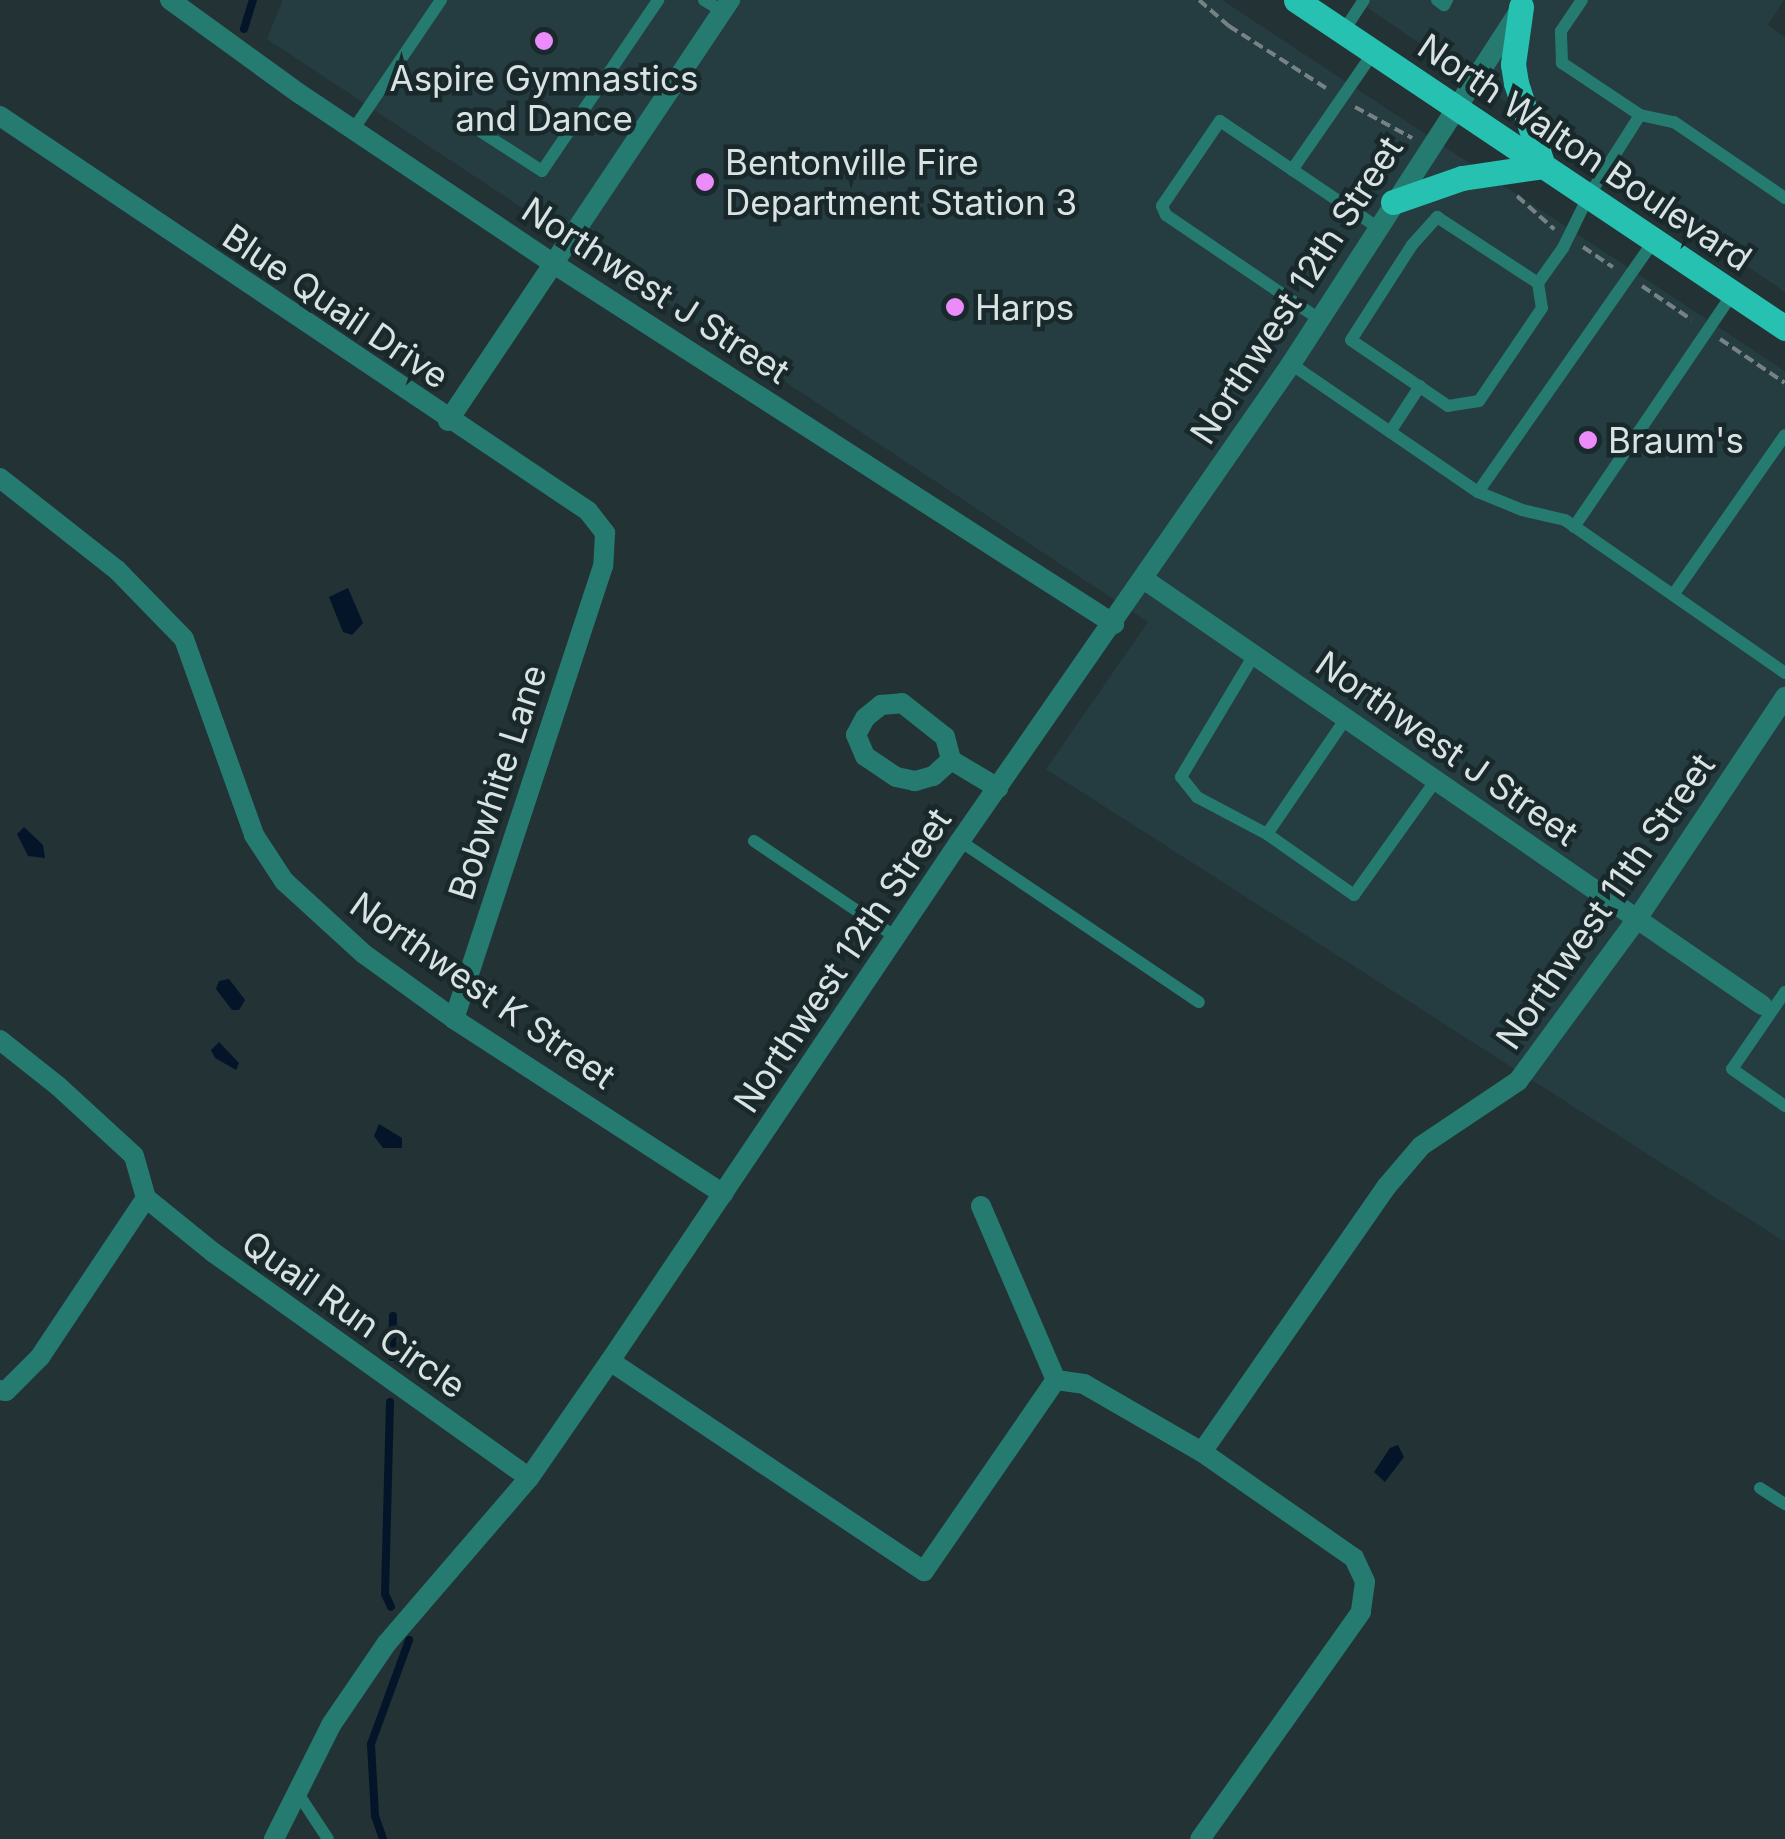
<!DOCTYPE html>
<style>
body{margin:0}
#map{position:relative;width:1785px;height:1839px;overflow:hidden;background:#233234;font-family:Inter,sans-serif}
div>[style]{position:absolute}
.built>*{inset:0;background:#253d41}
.water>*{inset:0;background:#04152a}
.stream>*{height:8px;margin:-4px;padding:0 4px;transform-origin:4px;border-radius:4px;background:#04152a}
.path>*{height:4px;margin-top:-2px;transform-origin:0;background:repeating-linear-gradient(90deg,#768284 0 10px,transparent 0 15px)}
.service>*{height:12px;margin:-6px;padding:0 6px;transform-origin:6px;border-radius:6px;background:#267b71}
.minor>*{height:20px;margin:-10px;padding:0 10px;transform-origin:10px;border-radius:10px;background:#267b71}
.tertiary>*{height:20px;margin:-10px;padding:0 10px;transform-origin:10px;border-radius:10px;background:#267b71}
.primary>*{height:25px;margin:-12.5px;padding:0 12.5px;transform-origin:12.5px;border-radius:12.5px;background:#26c1b1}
.dots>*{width:28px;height:28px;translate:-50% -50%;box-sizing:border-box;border:5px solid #19282a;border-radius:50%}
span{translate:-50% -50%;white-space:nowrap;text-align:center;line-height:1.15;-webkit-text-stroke:9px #19282a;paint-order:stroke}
.poi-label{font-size:35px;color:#dae3e4}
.left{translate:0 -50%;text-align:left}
.street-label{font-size:35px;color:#dae3e4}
</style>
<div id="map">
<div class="built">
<i style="clip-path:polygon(283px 0,1222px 0,1785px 371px,1785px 1242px,1046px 769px,1148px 622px,267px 39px)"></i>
<i style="clip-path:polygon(1356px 0,1784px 0,1768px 25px,1785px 37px,1785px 292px)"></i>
</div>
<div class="water">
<i style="clip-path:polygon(348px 588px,363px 623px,352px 635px,343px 632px,329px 597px)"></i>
<i style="clip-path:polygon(24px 827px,43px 845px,45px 858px,28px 856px,17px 834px)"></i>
<i style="clip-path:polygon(229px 979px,245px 1000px,239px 1010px,232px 1010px,216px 989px,219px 981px)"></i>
<i style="clip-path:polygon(219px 1042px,239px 1063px,236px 1070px,215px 1058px,211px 1050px)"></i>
<i style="clip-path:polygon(379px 1124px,402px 1138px,402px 1148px,383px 1148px,374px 1136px)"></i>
<i style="clip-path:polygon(1398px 1445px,1404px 1457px,1385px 1482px,1374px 1472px,1390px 1448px)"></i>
</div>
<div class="stream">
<i style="left:244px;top:29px;width:30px;rotate:-73deg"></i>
<i style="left:392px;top:1357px;width:41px;rotate:-88.6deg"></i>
<i style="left:390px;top:1402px;width:192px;rotate:91.5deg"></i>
<i style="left:385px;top:1594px;width:14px;rotate:65deg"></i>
<i style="left:383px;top:1839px;width:24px;rotate:-109deg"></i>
<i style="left:375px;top:1816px;width:72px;rotate:-93.2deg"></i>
<i style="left:371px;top:1744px;width:111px;rotate:-69.9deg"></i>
</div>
<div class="path">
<i style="left:1199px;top:0;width:40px;rotate:41deg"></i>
<i style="left:1229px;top:26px;width:115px;rotate:32.6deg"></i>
<i style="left:1355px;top:107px;width:65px;rotate:28.5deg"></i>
<i style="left:1517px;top:196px;width:50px;rotate:41.7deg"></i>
<i style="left:1583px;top:247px;width:36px;rotate:34deg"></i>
<i style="left:1642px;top:286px;width:60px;rotate:34.2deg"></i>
<i style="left:1720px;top:339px;width:78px;rotate:34.1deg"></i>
</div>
<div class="service">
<i style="left:704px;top:0;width:21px;rotate:31deg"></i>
<i style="left:1437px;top:0;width:9px;rotate:36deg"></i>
<i style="left:1444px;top:5px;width:6px;rotate:-59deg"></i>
<i style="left:1343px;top:32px;width:38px;rotate:-57deg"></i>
<i style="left:1640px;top:115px;width:35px;rotate:12deg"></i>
<i style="left:1674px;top:122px;width:135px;rotate:34.4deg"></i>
<i style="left:463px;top:120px;width:94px;rotate:32.8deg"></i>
<i style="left:542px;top:171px;width:207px;rotate:-55.8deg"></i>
<i style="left:353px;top:130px;width:157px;rotate:-55.9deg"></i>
<i style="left:1292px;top:170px;width:142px;rotate:-55.3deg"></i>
<i style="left:1538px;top:283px;width:25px;rotate:81deg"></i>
<i style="left:1542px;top:308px;width:112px;rotate:124.1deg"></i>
<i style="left:1479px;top:401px;width:31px;rotate:171deg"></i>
<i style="left:1448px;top:406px;width:117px;rotate:-145.8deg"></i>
<i style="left:1351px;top:340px;width:113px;rotate:-57.3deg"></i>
<i style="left:1412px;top:245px;width:38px;rotate:-48deg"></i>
<i style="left:1437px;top:217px;width:121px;rotate:33.2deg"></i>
<i style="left:1538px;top:283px;width:43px;rotate:-54.5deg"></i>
<i style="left:1563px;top:248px;width:57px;rotate:-63.9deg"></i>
<i style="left:1588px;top:197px;width:97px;rotate:-57.6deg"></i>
<i style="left:1640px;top:115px;width:94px;rotate:-146.3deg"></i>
<i style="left:1562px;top:63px;width:32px;rotate:-92deg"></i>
<i style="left:1561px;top:31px;width:37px;rotate:-56deg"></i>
<i style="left:1319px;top:319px;width:185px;rotate:-145.8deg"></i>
<i style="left:1166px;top:215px;width:10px;rotate:-114deg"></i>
<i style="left:1162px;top:206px;width:103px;rotate:-55.7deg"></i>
<i style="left:1220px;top:121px;width:189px;rotate:34deg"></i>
<i style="left:1291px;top:364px;width:227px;rotate:34.4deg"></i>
<i style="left:1478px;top:492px;width:48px;rotate:22.2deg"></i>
<i style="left:1522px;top:510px;width:44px;rotate:13.1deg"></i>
<i style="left:1565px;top:520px;width:268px;rotate:34.8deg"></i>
<i style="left:1390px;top:432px;width:55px;rotate:-56.9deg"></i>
<i style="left:1478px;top:492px;width:307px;rotate:-55deg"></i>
<i style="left:1574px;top:527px;width:283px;rotate:-55.8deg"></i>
<i style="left:1673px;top:595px;width:195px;rotate:-55deg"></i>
<i style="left:1254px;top:655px;width:142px;rotate:120.9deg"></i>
<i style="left:1181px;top:777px;width:26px;rotate:51deg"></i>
<i style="left:1197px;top:797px;width:79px;rotate:27.9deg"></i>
<i style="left:1267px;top:834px;width:140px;rotate:-55.7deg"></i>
<i style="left:1267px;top:834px;width:106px;rotate:35deg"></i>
<i style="left:1354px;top:895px;width:141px;rotate:-54.5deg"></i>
<i style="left:754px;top:841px;width:173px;rotate:34.1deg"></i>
<i style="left:960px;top:841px;width:288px;rotate:34deg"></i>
<i style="left:1785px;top:992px;width:93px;rotate:124.5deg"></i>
<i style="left:1732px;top:1069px;width:65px;rotate:34.9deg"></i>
<i style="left:1760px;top:1488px;width:30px;rotate:33deg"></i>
<i style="left:297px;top:1792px;width:56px;rotate:56.6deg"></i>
</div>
<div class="minor">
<i style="left:170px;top:0;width:160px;rotate:35.9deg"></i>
<i style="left:300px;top:94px;width:306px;rotate:33.8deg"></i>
<i style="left:554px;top:264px;width:666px;rotate:32.74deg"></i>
<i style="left:0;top:116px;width:708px;rotate:33.89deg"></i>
<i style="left:588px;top:511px;width:28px;rotate:52deg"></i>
<i style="left:605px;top:533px;width:33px;rotate:93deg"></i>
<i style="left:603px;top:566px;width:477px;rotate:108.2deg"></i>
<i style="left:448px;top:421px;width:507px;rotate:-56.18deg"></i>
<i style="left:0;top:478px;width:149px;rotate:38.2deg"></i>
<i style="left:117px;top:570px;width:96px;rotate:45.8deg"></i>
<i style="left:184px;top:639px;width:208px;rotate:70.3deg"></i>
<i style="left:254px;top:835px;width:55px;rotate:56.9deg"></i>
<i style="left:284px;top:881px;width:108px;rotate:42.4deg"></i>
<i style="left:364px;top:954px;width:111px;rotate:35.8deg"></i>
<i style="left:454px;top:1019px;width:321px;rotate:33deg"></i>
<i style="left:1145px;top:580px;width:749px;rotate:34.56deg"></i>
<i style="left:951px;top:760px;width:24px;rotate:138deg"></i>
<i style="left:933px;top:776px;width:19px;rotate:164deg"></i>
<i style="left:915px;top:781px;width:19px;rotate:-168deg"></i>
<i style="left:896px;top:777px;width:37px;rotate:-146deg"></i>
<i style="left:865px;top:756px;width:23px;rotate:-113deg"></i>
<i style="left:856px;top:735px;width:19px;rotate:-62deg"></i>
<i style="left:865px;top:718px;width:21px;rotate:-39deg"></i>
<i style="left:881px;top:705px;width:21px;rotate:-5deg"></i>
<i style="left:902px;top:703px;width:55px;rotate:38.3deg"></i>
<i style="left:945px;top:737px;width:24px;rotate:75deg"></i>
<i style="left:951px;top:760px;width:55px;rotate:30.8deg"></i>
<i style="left:0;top:1040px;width:74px;rotate:38.4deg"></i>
<i style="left:58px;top:1086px;width:103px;rotate:42.6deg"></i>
<i style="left:134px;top:1156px;width:44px;rotate:74.1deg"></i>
<i style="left:146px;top:1198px;width:191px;rotate:123.7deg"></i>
<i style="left:40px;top:1357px;width:48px;rotate:135deg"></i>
<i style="left:6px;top:1391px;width:6px;rotate:-171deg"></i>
<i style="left:146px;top:1198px;width:87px;rotate:39deg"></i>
<i style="left:214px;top:1253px;width:387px;rotate:35.5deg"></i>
<i style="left:981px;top:1206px;width:189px;rotate:66.7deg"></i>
<i style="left:610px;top:1361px;width:378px;rotate:33.8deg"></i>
<i style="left:924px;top:1571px;width:232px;rotate:-55.4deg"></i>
<i style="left:1056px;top:1380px;width:28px;rotate:8deg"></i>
<i style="left:1084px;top:1384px;width:136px;rotate:30deg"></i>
<i style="left:1202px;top:1452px;width:185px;rotate:34.9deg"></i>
<i style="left:1354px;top:1558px;width:26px;rotate:65deg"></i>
<i style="left:1365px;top:1582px;width:30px;rotate:98deg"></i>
<i style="left:1361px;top:1612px;width:278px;rotate:125.3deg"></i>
<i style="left:1202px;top:1452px;width:324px;rotate:-55.2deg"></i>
<i style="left:1387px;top:1186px;width:52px;rotate:-49.6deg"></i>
<i style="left:1421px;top:1146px;width:117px;rotate:-33.8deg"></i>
<i style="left:1518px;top:1081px;width:201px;rotate:-53.7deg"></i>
<i style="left:1637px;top:919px;width:267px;rotate:-56.3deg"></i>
</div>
<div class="tertiary">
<i style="left:274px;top:1839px;width:127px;rotate:-63.4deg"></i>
<i style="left:331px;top:1725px;width:99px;rotate:-55.7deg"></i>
<i style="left:387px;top:1643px;width:218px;rotate:-49.3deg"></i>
<i style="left:529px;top:1478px;width:142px;rotate:-55.3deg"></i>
<i style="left:610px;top:1361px;width:627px;rotate:-56.06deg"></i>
<i style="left:960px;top:841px;width:581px;rotate:-55.24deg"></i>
<i style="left:1291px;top:364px;width:424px;rotate:-57.1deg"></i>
</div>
<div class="primary">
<i style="left:1296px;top:0;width:589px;rotate:33.85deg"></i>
<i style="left:1393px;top:202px;width:73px;rotate:-19.2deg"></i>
<i style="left:1462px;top:178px;width:82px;rotate:-8.4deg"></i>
<i style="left:1543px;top:166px;width:87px;rotate:-108deg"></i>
<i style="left:1516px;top:83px;width:19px;rotate:-99deg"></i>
<i style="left:1513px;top:64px;width:58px;rotate:-82deg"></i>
</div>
<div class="dots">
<i style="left:544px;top:41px;background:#ec8cfa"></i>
<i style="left:705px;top:182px;background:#ec8cfa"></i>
<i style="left:955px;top:307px;background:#ec8cfa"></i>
<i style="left:1588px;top:440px;background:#ec8cfa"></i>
</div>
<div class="poi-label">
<span style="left:544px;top:98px">Aspire Gymnastics<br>and Dance</span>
<span class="left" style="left:725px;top:182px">Bentonville Fire<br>Department Station 3</span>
<span class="left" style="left:975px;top:307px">Harps</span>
<span class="left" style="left:1608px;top:440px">Braum's</span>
</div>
<div class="street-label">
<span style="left:1585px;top:152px;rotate:34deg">North Walton Boulevard</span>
<span style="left:656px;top:290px;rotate:33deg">Northwest J Street</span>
<span style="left:1296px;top:290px;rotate:-57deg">Northwest 12th Street</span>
<span style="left:336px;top:306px;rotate:34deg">Blue Quail Drive</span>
<span style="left:1447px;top:748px;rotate:35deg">Northwest J Street</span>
<span style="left:497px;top:782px;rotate:-72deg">Bobwhite Lane</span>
<span style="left:1605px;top:901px;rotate:-55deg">Northwest 11th Street</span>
<span style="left:842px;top:960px;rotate:-56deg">Northwest 12th Street</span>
<span style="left:483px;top:990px;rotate:35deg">Northwest K Street</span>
<span style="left:354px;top:1314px;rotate:35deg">Quail Run Circle</span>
</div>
</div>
